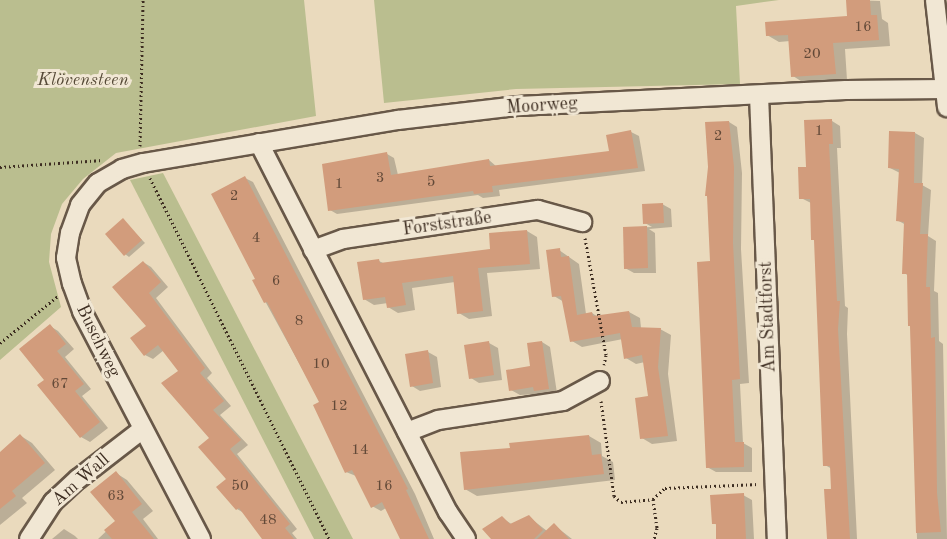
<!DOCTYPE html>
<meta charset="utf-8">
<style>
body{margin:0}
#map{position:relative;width:947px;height:539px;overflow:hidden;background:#eadabd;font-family:"Old Standard TT",serif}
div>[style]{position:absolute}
.green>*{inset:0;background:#babe8f}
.shadow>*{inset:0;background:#0003}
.building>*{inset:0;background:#d29c7c}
.path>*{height:3px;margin-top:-1.5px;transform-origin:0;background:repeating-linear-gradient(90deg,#3d2d21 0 1.5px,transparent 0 4.5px)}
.roads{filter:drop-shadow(2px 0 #685848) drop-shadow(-2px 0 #685848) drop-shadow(0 2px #685848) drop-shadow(0 -2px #685848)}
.minor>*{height:18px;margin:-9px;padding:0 9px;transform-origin:9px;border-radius:9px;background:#f1e7d4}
span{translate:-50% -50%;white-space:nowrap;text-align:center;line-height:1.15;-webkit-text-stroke:6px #f1e7d4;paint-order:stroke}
.number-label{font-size:15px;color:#624938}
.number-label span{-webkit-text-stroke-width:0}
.park-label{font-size:18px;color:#564a37;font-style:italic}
.street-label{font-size:18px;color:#3d2d21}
</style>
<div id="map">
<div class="green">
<i style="clip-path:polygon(0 0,304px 0,316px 116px,116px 153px,83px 179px,62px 204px,51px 234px,49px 262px,61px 307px,0 360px)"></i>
<i style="clip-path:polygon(374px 0,779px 0,736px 6px,740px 84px,516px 89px,384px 103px)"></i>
<i style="clip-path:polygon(163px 173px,353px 539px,314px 539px,130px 180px)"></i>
</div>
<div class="shadow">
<i style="clip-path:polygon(847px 0,880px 1px,882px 19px,888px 23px,890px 46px,845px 49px,847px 80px,804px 83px,793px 76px,790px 41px,779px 42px,767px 35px,849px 17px)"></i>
<i style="clip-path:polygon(832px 121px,840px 126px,841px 148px,837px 148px,845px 306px,848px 308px,847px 334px,857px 539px,828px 539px,832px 469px,825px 465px,815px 241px,811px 203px,801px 198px,807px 168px)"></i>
<i style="clip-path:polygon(729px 122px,737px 127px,742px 173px,741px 249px,749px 383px,740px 384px,743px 443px,752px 448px,752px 472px,716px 472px,707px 467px,711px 262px)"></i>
<i style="clip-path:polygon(631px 132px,639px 136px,645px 171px,499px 190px,500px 196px,483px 198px,478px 195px,337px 214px,330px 210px,387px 154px,394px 158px,398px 175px,489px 160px,497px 167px,611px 152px)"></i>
<i style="clip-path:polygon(915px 133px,924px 138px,922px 185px,931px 190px,928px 236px,936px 241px,934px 291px,938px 293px,939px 341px,943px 344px,947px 539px,917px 539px,909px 276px,904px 273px,906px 225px,897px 220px,900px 173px,890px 168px)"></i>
<i style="clip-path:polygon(245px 178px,253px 182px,415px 494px,434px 539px,401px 539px,386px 508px,381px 511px,372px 506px,356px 476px,346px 472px,321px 403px,254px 281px,257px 279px)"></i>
<i style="clip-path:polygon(662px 204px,671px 209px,672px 227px,649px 229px,655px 233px,656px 273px,634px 273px,625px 268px,624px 228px,652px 227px,645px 223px)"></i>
<i style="clip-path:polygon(123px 220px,145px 243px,129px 257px,125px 254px)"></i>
<i style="clip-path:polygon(527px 231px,537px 237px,540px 269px,487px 273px,492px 316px,469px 319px,459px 313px,455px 282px,412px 288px,415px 310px,398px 313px,388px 307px,388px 303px,374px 305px,364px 299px,379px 261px,385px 264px,492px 250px)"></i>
<i style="clip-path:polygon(559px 250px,579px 264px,586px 314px,592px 313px,598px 317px,629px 312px,640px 318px,641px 328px,660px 329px,671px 335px,668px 374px,677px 441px,652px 444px,642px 438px,650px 398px,645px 362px,636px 364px,626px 358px,623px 339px,582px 347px,572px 341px,564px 302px,554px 296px)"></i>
<i style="clip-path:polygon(143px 262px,151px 267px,168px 287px,156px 298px,212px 373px,207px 378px,231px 406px,220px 415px,248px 445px,237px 454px,297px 529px,292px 533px,297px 539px,264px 539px,244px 513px,237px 509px,211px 438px,180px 371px,164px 350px,153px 359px,145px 355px,148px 326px)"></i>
<i style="clip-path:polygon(50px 326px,58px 331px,74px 349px,65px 357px,91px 389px,82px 396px,108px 428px,90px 442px,81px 437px,39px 385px,46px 380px)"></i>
<i style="clip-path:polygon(542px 342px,550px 347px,557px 393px,520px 395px,511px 390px,532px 368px)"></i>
<i style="clip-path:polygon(489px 343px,498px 348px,502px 380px,479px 383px,471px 378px)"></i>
<i style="clip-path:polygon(428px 352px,437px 357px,441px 387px,420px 391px,412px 386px)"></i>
<i style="clip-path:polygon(21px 436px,32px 443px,55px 470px,22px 498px,27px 503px,0 525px,0 455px)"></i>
<i style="clip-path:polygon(589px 436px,601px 443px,602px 456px,613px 462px,615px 480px,477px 496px,465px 489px)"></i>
<i style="clip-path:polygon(116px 473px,127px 480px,153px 511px,143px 519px,158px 539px,98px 539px,117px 521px)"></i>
<i style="clip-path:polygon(743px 495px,752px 500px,754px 539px,718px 539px,718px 526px,714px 523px)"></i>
<i style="clip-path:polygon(529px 517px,547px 531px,554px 525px,572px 539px,493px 539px,502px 518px,513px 525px)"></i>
<i style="clip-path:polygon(64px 529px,75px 536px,78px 539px,52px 539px)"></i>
</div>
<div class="building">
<i style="clip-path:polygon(846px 0,870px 0,871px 15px,877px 15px,879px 40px,833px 43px,836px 74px,791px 77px,788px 35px,766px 36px,765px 22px,847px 16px)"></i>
<i style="clip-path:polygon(832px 119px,833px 144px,829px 144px,837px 301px,840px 301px,838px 329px,850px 539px,827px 539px,824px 489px,831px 489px,830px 466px,823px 466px,814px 240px,811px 240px,810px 199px,799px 199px,798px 167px,806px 167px,804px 120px)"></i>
<i style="clip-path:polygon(729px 121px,734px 167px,733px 243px,740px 379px,732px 380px,735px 442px,744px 442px,744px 467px,706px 468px,697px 262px,710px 261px,707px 196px,705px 196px,708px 167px,705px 122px)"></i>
<i style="clip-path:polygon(631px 130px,638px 168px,492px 186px,493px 192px,474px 194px,473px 191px,328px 211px,322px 164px,387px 152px,391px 175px,489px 159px,490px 166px,609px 151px,606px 135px)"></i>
<i style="clip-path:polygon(889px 131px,915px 132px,914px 183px,923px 183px,920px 234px,928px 234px,926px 287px,930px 287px,931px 338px,935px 337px,937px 493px,941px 532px,916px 533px,910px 326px,908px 326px,907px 274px,902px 274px,904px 222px,896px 221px,899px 169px,888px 168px)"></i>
<i style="clip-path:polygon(245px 176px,408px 489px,406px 490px,429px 539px,400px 539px,382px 502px,371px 508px,352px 470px,345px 473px,313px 405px,319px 402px,267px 302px,264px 303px,252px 280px,255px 279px,211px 194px)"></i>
<i style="clip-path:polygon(663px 203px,664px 223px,643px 224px,642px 204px)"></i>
<i style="clip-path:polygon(123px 218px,142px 240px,124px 256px,105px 234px)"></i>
<i style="clip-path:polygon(647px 226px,648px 268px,624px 269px,623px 227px)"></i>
<i style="clip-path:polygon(527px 230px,530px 264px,478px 268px,483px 311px,457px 314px,453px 276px,402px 283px,406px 305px,387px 308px,385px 297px,363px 300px,357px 262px,379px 259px,380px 263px,490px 249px,489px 233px)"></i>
<i style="clip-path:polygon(560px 248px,561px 257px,569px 256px,577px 315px,592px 312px,593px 316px,629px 311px,632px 327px,661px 328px,658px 367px,668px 436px,640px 439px,635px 398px,648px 396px,642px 355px,624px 359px,620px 333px,570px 342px,561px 296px,552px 297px,546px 250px)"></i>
<i style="clip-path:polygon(143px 261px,161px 282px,149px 293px,205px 368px,200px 373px,224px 401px,213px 410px,241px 440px,230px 449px,290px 524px,285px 528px,294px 539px,262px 539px,239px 508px,236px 510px,216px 487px,226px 479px,198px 447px,209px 438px,161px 383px,178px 371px,158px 345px,144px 356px,130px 338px,146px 326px,112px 287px)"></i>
<i style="clip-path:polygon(50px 324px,66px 344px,57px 351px,84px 384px,75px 391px,100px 422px,80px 438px,37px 385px,44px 380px,19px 349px)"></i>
<i style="clip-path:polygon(489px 341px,494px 375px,469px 379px,464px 345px)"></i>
<i style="clip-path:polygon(542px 341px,549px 389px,534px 391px,533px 387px,509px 391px,506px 370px,530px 366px,527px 343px)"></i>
<i style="clip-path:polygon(428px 350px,433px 383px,410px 387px,405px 354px)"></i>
<i style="clip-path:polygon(20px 434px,45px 463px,12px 491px,16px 496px,0 509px,0 452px)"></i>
<i style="clip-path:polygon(589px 435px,592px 455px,601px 454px,604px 474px,464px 490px,460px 452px,510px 448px,509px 443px)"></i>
<i style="clip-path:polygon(116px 471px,142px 504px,132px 512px,154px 539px,112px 539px,104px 530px,115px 521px,90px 492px)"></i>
<i style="clip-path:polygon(744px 493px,746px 539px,716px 539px,716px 524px,712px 524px,710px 495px)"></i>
<i style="clip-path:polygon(529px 515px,543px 530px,534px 539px,491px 539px,482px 529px,502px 516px,510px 524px)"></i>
<i style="clip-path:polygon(554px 523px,569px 539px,537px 539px)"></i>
</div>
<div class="path">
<i style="left:140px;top:146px;width:146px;rotate:-88.8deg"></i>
<i style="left:0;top:167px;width:103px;rotate:-3.9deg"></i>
<i style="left:150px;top:178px;width:403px;rotate:63.6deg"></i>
<i style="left:585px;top:238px;width:119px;rotate:79.8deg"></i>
<i style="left:606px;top:355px;width:10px;rotate:101deg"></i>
<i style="left:0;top:343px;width:76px;rotate:-39.1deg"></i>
<i style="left:601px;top:401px;width:96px;rotate:82.2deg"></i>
<i style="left:614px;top:496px;width:9px;rotate:41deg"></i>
<i style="left:621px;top:502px;width:32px;rotate:-5deg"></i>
<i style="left:653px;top:499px;width:16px;rotate:-43deg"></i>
<i style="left:665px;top:488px;width:94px;rotate:-2.4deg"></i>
<i style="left:653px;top:499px;width:29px;rotate:82deg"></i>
<i style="left:657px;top:528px;width:11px;rotate:105deg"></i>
</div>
<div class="roads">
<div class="minor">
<i style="left:935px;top:0;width:108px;rotate:83.6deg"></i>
<i style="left:759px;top:95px;width:444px;rotate:87.7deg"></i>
<i style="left:259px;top:143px;width:415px;rotate:62.9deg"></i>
<i style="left:448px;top:512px;width:32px;rotate:56deg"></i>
<i style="left:313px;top:250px;width:32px;rotate:-20deg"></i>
<i style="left:343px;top:239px;width:197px;rotate:-8.5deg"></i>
<i style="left:538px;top:210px;width:46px;rotate:15.3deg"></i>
<i style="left:407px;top:432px;width:33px;rotate:-21deg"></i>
<i style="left:438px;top:420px;width:126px;rotate:-8.6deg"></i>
<i style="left:563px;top:401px;width:42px;rotate:-28.4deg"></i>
<i style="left:29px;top:539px;width:44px;rotate:-57deg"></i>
<i style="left:53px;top:502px;width:34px;rotate:-43deg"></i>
<i style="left:78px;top:479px;width:82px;rotate:-37.6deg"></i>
<i style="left:201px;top:539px;width:257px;rotate:-117.6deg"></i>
<i style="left:82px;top:311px;width:29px;rotate:-110deg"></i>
<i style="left:72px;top:284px;width:27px;rotate:-103deg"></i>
<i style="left:66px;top:258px;width:25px;rotate:-81deg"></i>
<i style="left:70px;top:233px;width:30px;rotate:-70deg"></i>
<i style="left:80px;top:205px;width:28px;rotate:-51deg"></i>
<i style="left:98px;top:183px;width:28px;rotate:-30deg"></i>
<i style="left:122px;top:169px;width:22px;rotate:-16deg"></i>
<i style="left:143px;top:163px;width:259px;rotate:-9.6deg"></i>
<i style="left:398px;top:120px;width:121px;rotate:-6.7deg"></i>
<i style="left:518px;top:106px;width:328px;rotate:-2.8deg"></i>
<i style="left:846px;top:90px;width:99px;rotate:-0.6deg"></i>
</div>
</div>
<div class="number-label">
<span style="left:863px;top:28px">16</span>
<span style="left:812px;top:55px">20</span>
<span style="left:819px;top:132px">1</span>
<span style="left:718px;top:137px">2</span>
<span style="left:380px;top:179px">3</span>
<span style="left:431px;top:183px">5</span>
<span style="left:339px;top:185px">1</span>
<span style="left:234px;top:197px">2</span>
<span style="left:256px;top:239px">4</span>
<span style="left:276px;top:282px">6</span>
<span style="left:299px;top:322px">8</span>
<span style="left:321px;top:365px">10</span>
<span style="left:60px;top:385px">67</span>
<span style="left:339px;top:407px">12</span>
<span style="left:360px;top:451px">14</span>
<span style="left:240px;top:487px">50</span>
<span style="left:384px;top:487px">16</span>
<span style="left:116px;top:497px">63</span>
<span style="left:268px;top:521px">48</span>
</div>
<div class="park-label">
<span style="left:83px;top:80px">Klövensteen</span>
</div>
<div class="street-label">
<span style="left:542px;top:106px;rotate:-4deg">Moorweg</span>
<span style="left:447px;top:224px;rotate:-8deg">Forststraße</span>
<span style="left:768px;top:317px;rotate:-92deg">Am Stadtforst</span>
<span style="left:98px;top:341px;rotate:64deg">Buschweg</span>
<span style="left:81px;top:480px;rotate:-41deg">Am Wall</span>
</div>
</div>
